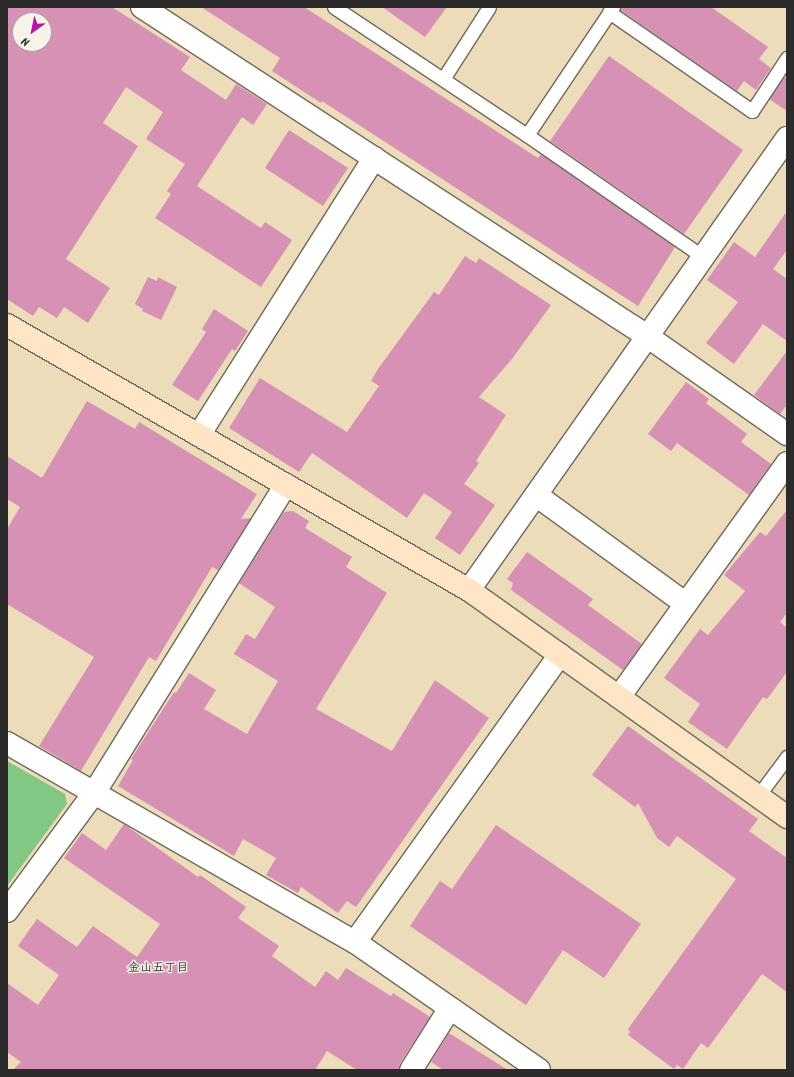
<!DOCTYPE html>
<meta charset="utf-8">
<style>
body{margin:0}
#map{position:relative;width:794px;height:1077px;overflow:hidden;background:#eddcb9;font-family:Kalam,"Klee One",sans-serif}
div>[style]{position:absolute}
.green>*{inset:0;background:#82c883}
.building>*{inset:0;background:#d791b5}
.roads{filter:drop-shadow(1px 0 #6f695d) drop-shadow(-1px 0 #6f695d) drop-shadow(0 1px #6f695d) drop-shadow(0 -1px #6f695d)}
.lane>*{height:13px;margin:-6.5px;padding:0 6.5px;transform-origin:6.5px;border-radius:6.5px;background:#fff}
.street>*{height:22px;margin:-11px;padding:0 11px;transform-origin:11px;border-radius:11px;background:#fff}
.secondary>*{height:22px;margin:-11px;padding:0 11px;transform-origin:11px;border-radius:11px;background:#fde5c5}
span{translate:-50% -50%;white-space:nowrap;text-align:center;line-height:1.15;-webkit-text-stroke:3px #f7f3e8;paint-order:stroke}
.neighbourhood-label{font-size:12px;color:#2b2b2b;font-weight:700}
.frame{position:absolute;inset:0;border:8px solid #2b2b2b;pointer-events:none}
.north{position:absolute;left:12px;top:12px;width:40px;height:40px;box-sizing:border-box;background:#f7f3e8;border:1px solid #a5a39c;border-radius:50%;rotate:213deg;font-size:11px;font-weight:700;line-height:16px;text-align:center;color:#2b2b2b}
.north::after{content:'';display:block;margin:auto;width:14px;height:18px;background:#b5179e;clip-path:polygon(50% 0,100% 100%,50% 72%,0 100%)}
</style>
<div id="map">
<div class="green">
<i style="clip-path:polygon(7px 761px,65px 794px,67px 804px,7px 886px)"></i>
</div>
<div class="building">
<i style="clip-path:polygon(evenodd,7px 7px,112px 7px,190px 57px,181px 70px,226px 100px,236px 84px,267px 104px,253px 125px,242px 117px,197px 186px,261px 228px,265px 222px,292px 240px,261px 287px,155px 218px,171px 194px,167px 191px,185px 164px,146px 139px,163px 112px,126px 87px,103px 123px,138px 146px,66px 259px,110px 288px,88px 323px,64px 307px,57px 318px,39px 307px,33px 316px,7px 299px,7px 7px,20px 20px,44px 20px,44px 44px,20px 44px,20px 20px)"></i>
<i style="clip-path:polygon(201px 7px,304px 7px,538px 158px,541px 154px,675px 247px,638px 306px,322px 101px,321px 103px,272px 71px,280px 58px)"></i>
<i style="clip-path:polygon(382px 7px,447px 7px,425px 37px)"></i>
<i style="clip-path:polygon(621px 7px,711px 7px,768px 47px,759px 59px,771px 68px,756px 90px,744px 81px,737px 91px,620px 10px)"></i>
<i style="clip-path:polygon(609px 56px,743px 150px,684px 234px,550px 141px)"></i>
<i style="clip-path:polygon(784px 77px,787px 79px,787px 111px,769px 99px)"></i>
<i style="clip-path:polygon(289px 130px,348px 168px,323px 206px,265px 168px)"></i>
<i style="clip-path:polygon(787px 211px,787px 250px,773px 269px,787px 279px,787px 341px,763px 324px,734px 364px,706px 343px,738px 302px,707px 280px,734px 242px,755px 257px)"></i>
<i style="clip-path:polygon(465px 256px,476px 263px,479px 258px,551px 305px,512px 359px,479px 397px,506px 415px,476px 461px,479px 463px,464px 484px,495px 505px,460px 555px,435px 538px,452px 512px,424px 493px,407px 518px,312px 453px,299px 472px,229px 428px,260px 378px,347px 432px,379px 386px,371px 381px,378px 369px,434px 292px,439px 295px)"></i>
<i style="clip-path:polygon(148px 277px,157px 281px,158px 277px,177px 287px,161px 320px,142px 311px,143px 309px,135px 304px)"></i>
<i style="clip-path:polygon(214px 309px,248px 331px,235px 351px,232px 349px,198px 401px,172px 385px,206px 332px,202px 329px)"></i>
<i style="clip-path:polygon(787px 351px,787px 405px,780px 414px,754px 395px)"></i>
<i style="clip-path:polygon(686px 382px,709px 399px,706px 403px,747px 434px,741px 442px,771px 464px,749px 495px,677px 443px,671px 451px,648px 434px)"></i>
<i style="clip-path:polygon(87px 401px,135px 429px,139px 422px,257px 494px,241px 519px,251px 518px,218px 570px,212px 567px,156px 661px,149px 657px,81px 771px,39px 746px,94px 657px,7px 604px,7px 529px,20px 507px,7px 499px,7px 456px,42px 478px)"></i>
<i style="clip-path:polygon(787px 510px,787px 613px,780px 622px,787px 628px,787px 672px,767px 699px,763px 697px,727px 749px,688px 722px,700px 704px,664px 678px,700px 629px,708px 635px,745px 591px,724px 575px,760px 532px,766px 536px)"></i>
<i style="clip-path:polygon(293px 511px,309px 521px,305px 528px,352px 557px,346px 567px,387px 593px,316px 709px,392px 751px,435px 680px,489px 718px,356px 907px,347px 901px,338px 913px,301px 887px,298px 893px,266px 875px,276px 858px,243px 839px,234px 856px,118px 786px,133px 760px,131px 759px,174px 692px,176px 693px,189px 673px,216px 690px,204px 709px,247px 734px,278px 681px,234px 654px,246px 634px,255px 639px,275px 607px,239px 583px,284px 512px)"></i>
<i style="clip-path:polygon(527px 552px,593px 599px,588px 605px,642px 644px,623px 670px,511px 590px,513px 583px,507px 579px)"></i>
<i style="clip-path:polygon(628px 726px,758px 819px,749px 831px,787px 858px,787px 992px,762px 974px,708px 1048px,701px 1043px,683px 1069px,677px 1065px,674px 1069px,628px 1035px,630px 1032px,628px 1029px,736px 879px,677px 836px,669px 847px,657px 838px,638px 803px,635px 807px,592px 775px)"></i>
<i style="clip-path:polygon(124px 824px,198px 877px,200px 875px,246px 907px,238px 918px,279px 946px,272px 956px,315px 987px,326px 971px,338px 980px,346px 968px,391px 996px,393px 993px,430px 1017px,400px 1063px,399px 1070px,357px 1070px,327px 1051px,315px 1070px,13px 1070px,21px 1062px,7px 1052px,7px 983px,38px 1005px,59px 975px,18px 946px,37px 919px,77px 947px,93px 926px,137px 957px,160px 924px,64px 858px,82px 833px,106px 850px)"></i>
<i style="clip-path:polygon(496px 825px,641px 924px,604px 978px,563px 950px,526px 1005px,410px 926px,440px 881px,452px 889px)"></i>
<i style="clip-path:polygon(449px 1033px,508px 1070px,443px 1070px,431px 1062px)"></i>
</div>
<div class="roads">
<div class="lane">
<i style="left:334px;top:7px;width:232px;rotate:33.6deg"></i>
<i style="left:527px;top:135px;width:214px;rotate:34.7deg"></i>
<i style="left:609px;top:12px;width:174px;rotate:34.7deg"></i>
<i style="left:752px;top:111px;width:64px;rotate:-56.6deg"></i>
<i style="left:443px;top:79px;width:85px;rotate:-57.4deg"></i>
<i style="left:527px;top:135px;width:154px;rotate:-56.1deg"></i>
<i style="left:758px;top:796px;width:49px;rotate:-53.4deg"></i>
</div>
<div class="street">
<i style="left:142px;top:7px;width:603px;rotate:33.08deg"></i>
<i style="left:647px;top:336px;width:171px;rotate:35deg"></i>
<i style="left:199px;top:435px;width:328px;rotate:-57.7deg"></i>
<i style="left:536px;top:495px;width:185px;rotate:36deg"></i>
<i style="left:469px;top:590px;width:553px;rotate:-54.87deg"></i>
<i style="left:619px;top:697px;width:288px;rotate:-54.3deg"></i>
<i style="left:7px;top:743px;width:401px;rotate:29.8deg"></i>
<i style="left:355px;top:942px;width:224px;rotate:34.8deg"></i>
<i style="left:7px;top:911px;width:147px;rotate:-53.6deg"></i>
<i style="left:94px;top:793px;width:363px;rotate:-58.1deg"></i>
<i style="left:355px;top:942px;width:353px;rotate:-54.5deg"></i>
<i style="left:411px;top:1070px;width:73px;rotate:-57.8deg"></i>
</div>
<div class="secondary">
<i style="left:7px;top:325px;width:533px;rotate:29.84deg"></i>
<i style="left:469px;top:590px;width:391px;rotate:35.5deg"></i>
</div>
</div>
<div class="neighbourhood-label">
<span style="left:158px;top:968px">金山五丁目</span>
</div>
<div class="frame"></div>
<div class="north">N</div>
</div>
